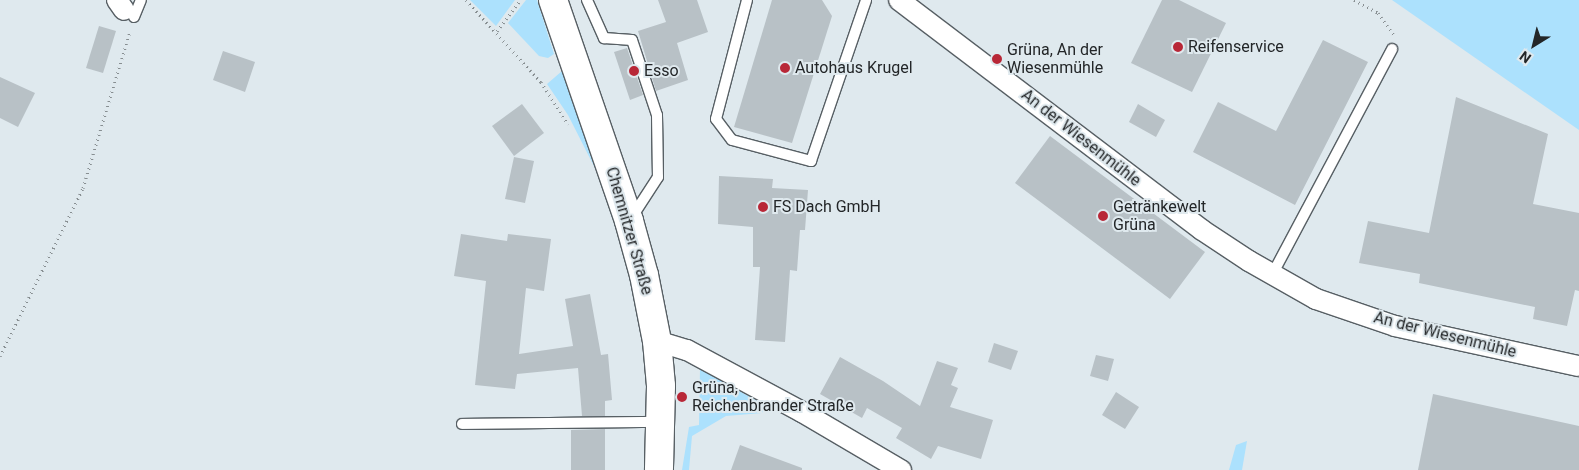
<!DOCTYPE html>
<meta charset="utf-8">
<style>
body{margin:0}
#map{position:relative;width:1579px;height:470px;overflow:hidden;background:#dfe9ee;font-family:Roboto,sans-serif}
div>[style]{position:absolute}
.green>*{inset:0;background:#ace1fd}
.building>*{inset:0;background:#b8c1c6}
.path>*{height:3px;margin-top:-1.5px;transform-origin:0;background:repeating-linear-gradient(90deg,#878e91 0 1px,transparent 0 5px)}
.roads{filter:drop-shadow(1px 0 #575f64) drop-shadow(-1px 0 #575f64) drop-shadow(0 1px #575f64) drop-shadow(0 -1px #575f64)}
.service>*{height:10px;margin:-5px;padding:0 5px;transform-origin:5px;border-radius:5px;background:#fff}
.minor>*{height:20px;margin:-10px;padding:0 10px;transform-origin:10px;border-radius:10px;background:#fff}
.secondary>*{height:28px;margin:-14px;padding:0 14px;transform-origin:14px;border-radius:14px;background:#fff}
.dots>*{width:14px;height:14px;translate:-50% -50%;box-sizing:border-box;border:2px solid #dfe9ee;border-radius:50%}
span{translate:-50% -50%;white-space:nowrap;text-align:center;line-height:1.15;-webkit-text-stroke:4px #dfe9ee;paint-order:stroke}
.poi-label{font-size:16px;color:#232628}
.left{translate:0 -50%;text-align:left}
.street-label{font-size:16px;color:#232628}
.north{position:absolute;left:1509px;top:20px;width:50px;height:50px;-webkit-text-stroke:4px #dfe9ee;paint-order:stroke;rotate:216deg;font-size:14px;font-weight:700;line-height:20px;text-align:center;color:#232628}
.north::after{content:'';display:block;margin:auto;width:18px;height:22px;background:#232628;clip-path:polygon(50% 0,100% 100%,50% 72%,0 100%)}
</style>
<div id="map">
<div class="green">
<i style="clip-path:polygon(470px 0,515px 0,496px 26px)"></i>
<i style="clip-path:polygon(526px 0,537px 0,554px 54px,548px 58px,539px 56px,508px 23px)"></i>
<i style="clip-path:polygon(1392px 0,1579px 0,1579px 130px)"></i>
<i style="clip-path:polygon(562px 71px,604px 186px,568px 115px,547px 84px)"></i>
<i style="clip-path:polygon(700px 369px,766px 406px,762px 413px,726px 416px,692px 436px,689px 470px,682px 470px,689px 427px,699px 425px)"></i>
<i style="clip-path:polygon(1247px 441px,1242px 470px,1229px 470px,1236px 445px)"></i>
</div>
<div class="building">
<i style="clip-path:polygon(658px 0,697px 0,708px 32px,677px 43px,688px 80px,656px 91px,638px 31px,666px 22px)"></i>
<i style="clip-path:polygon(772px 0,822px 0,832px 16px,792px 143px,734px 127px)"></i>
<i style="clip-path:polygon(1162px 0,1179px 0,1226px 23px,1192px 92px,1131px 63px)"></i>
<i style="clip-path:polygon(99px 26px,116px 31px,103px 73px,86px 68px)"></i>
<i style="clip-path:polygon(1323px 40px,1368px 62px,1295px 205px,1193px 152px,1218px 102px,1276px 131px)"></i>
<i style="clip-path:polygon(627px 48px,643px 95px,630px 100px,614px 52px)"></i>
<i style="clip-path:polygon(223px 51px,255px 62px,245px 92px,213px 80px)"></i>
<i style="clip-path:polygon(0 77px,35px 93px,18px 127px,0 118px)"></i>
<i style="clip-path:polygon(1456px 97px,1548px 134px,1533px 204px,1579px 213px,1579px 291px,1575px 290px,1567px 326px,1533px 319px,1535px 307px,1419px 283px,1420px 274px,1359px 263px,1368px 221px,1429px 233px)"></i>
<i style="clip-path:polygon(522px 104px,544px 133px,514px 156px,492px 126px)"></i>
<i style="clip-path:polygon(1138px 104px,1165px 120px,1156px 137px,1129px 122px)"></i>
<i style="clip-path:polygon(1050px 136px,1205px 252px,1170px 299px,1015px 183px)"></i>
<i style="clip-path:polygon(514px 157px,534px 161px,525px 203px,505px 199px)"></i>
<i style="clip-path:polygon(719px 176px,773px 179px,772px 188px,808px 190px,805px 230px,800px 230px,797px 271px,790px 270px,785px 342px,755px 340px,760px 267px,753px 267px,753px 227px,718px 224px)"></i>
<i style="clip-path:polygon(461px 234px,507px 241px,508px 234px,551px 239px,544px 291px,526px 288px,519px 354px,573px 346px,565px 299px,590px 294px,601px 355px,608px 354px,612px 400px,605px 401px,605px 416px,582px 416px,578px 368px,517px 374px,515px 389px,475px 385px,486px 281px,454px 276px)"></i>
<i style="clip-path:polygon(994px 343px,1018px 351px,1011px 370px,988px 362px)"></i>
<i style="clip-path:polygon(1096px 355px,1114px 359px,1108px 381px,1090px 376px)"></i>
<i style="clip-path:polygon(840px 357px,883px 381px,920px 406px,937px 361px,958px 368px,951px 385px,958px 388px,950px 407px,993px 420px,981px 459px,938px 446px,931px 459px,896px 438px,902px 428px,867px 408px,862px 418px,820px 394px)"></i>
<i style="clip-path:polygon(1116px 392px,1139px 407px,1125px 429px,1102px 415px)"></i>
<i style="clip-path:polygon(1433px 394px,1579px 426px,1579px 470px,1418px 470px)"></i>
<i style="clip-path:polygon(605px 429px,605px 470px,571px 470px,571px 430px)"></i>
<i style="clip-path:polygon(740px 445px,802px 468px,802px 470px,731px 470px)"></i>
</div>
<div class="path">
<i style="left:466px;top:0;width:111px;rotate:47.6deg"></i>
<i style="left:541px;top:82px;width:50px;rotate:57.3deg"></i>
<i style="left:1354px;top:0;width:27px;rotate:28deg"></i>
<i style="left:1378px;top:13px;width:26px;rotate:54deg"></i>
<i style="left:497px;top:31px;width:39px;rotate:-53deg"></i>
<i style="left:0;top:356px;width:187px;rotate:-63.7deg"></i>
<i style="left:83px;top:188px;width:164px;rotate:-73.3deg"></i>
</div>
<div class="roads">
<div class="service">
<i style="left:587px;top:0;width:42px;rotate:65.9deg"></i>
<i style="left:604px;top:38px;width:28px;rotate:4deg"></i>
<i style="left:632px;top:40px;width:79px;rotate:71.6deg"></i>
<i style="left:657px;top:115px;width:62px;rotate:89.1deg"></i>
<i style="left:658px;top:177px;width:48px;rotate:123deg"></i>
<i style="left:747px;top:0;width:123px;rotate:104.6deg"></i>
<i style="left:716px;top:119px;width:26px;rotate:53deg"></i>
<i style="left:732px;top:140px;width:82px;rotate:14.9deg"></i>
<i style="left:811px;top:161px;width:170px;rotate:-71.1deg"></i>
<i style="left:134px;top:17px;width:18px;rotate:-68deg"></i>
<i style="left:1272px;top:275px;width:256px;rotate:-62deg"></i>
<i style="left:462px;top:424px;width:198px;rotate:-0.6deg"></i>
</div>
<div class="minor">
<i style="left:117px;top:0;width:12px;rotate:55deg"></i>
<i style="left:899px;top:0;width:380px;rotate:37.2deg"></i>
<i style="left:1202px;top:230px;width:56px;rotate:33.4deg"></i>
<i style="left:1249px;top:261px;width:77px;rotate:29.6deg"></i>
<i style="left:1316px;top:299px;width:83px;rotate:18.9deg"></i>
<i style="left:1395px;top:326px;width:188px;rotate:12.3deg"></i>
<i style="left:657px;top:341px;width:31px;rotate:17deg"></i>
<i style="left:687px;top:350px;width:131px;rotate:28.3deg"></i>
<i style="left:802px;top:412px;width:115px;rotate:30.4deg"></i>
</div>
<div class="secondary">
<i style="left:553px;top:0;width:234px;rotate:71deg"></i>
<i style="left:629px;top:221px;width:56px;rotate:74.5deg"></i>
<i style="left:644px;top:275px;width:67px;rotate:78.9deg"></i>
<i style="left:657px;top:341px;width:45px;rotate:84.9deg"></i>
<i style="left:661px;top:386px;width:84px;rotate:91.4deg"></i>
</div>
</div>
<div class="dots">
<i style="left:1178px;top:47px;background:#b82737"></i>
<i style="left:997px;top:59px;background:#b82737"></i>
<i style="left:785px;top:68px;background:#b82737"></i>
<i style="left:634px;top:71px;background:#b82737"></i>
<i style="left:763px;top:207px;background:#b82737"></i>
<i style="left:1103px;top:216px;background:#b82737"></i>
<i style="left:682px;top:397px;background:#b82737"></i>
</div>
<div class="poi-label">
<span class="left" style="left:1188px;top:47px">Reifenservice</span>
<span class="left" style="left:1007px;top:59px">Grüna, An der<br>Wiesenmühle</span>
<span class="left" style="left:795px;top:68px">Autohaus Krugel</span>
<span class="left" style="left:644px;top:71px">Esso</span>
<span class="left" style="left:773px;top:207px">FS Dach GmbH</span>
<span class="left" style="left:1113px;top:216px">Getränkewelt<br>Grüna</span>
<span class="left" style="left:692px;top:397px">Grüna,<br>Reichenbrander Straße</span>
</div>
<div class="street-label">
<span style="left:1081px;top:138px;rotate:38deg">An der Wiesenmühle</span>
<span style="left:629px;top:231px;rotate:74deg">Chemnitzer Straße</span>
<span style="left:1445px;top:335px;rotate:14deg">An der Wiesenmühle</span>
</div>
<div class="north">N</div>
</div>
